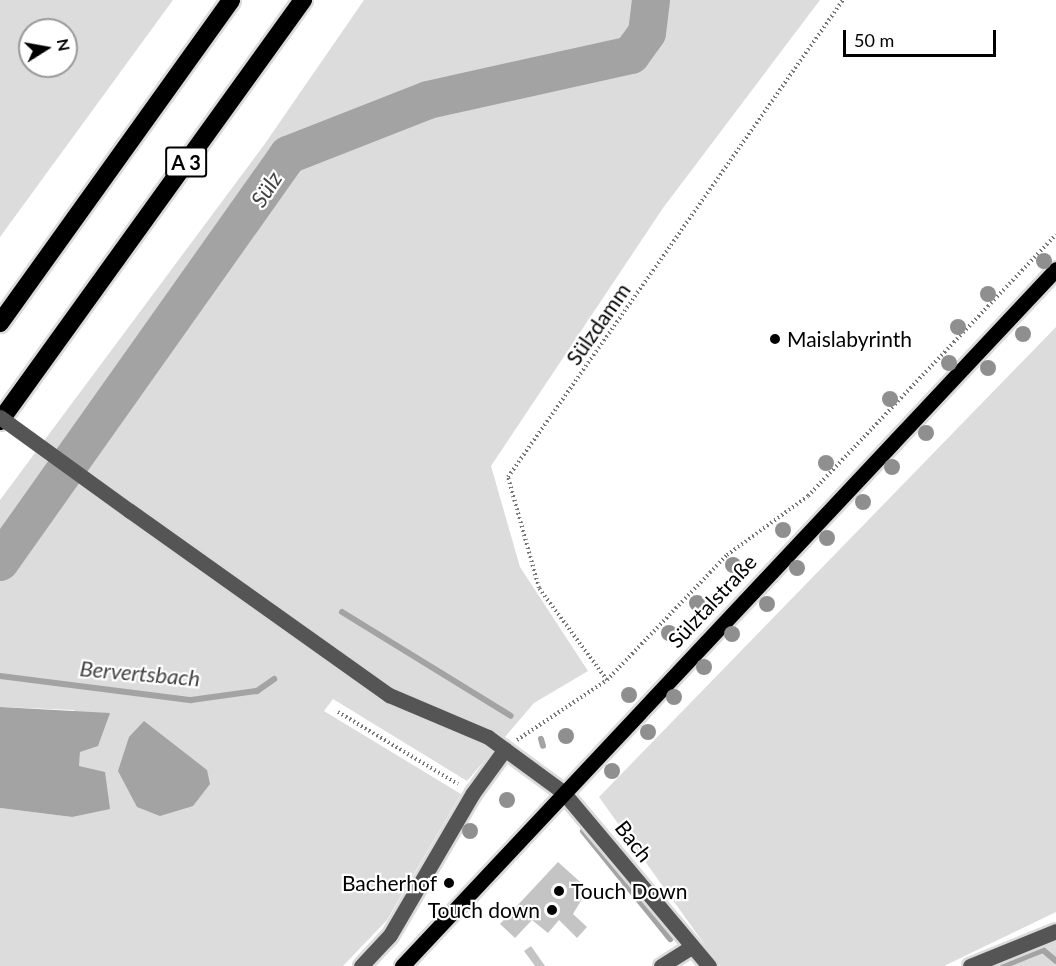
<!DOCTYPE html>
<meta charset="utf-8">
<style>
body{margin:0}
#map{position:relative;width:1056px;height:966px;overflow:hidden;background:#fff;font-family:Lato,sans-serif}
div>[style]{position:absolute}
.green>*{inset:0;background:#dcdcdc}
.water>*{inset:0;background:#a3a3a3}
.stream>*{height:6px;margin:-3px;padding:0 3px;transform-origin:3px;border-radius:3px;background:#a3a3a3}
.river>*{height:38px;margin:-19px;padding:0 19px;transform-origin:19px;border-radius:19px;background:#a3a3a3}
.building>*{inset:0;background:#c4c4c4}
.path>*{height:4px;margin-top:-2px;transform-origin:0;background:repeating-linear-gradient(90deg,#777 0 1.5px,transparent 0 4.5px)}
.roads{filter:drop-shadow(2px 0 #dbdbdb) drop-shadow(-2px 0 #dbdbdb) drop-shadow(0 2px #dbdbdb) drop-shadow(0 -2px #dbdbdb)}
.minor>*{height:15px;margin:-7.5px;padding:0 7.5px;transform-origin:7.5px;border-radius:7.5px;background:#555}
.major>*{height:15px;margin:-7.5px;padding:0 7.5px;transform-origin:7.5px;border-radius:7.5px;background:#000}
.highway>*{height:18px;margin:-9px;padding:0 9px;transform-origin:9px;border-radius:9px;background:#000}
.minor-bridge>*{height:15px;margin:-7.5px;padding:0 7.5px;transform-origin:7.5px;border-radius:7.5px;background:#555}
.trees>*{width:16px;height:16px;margin:-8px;border-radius:50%;background:#8f8f8f}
.dots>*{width:16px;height:16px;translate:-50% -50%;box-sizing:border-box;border:3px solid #fff;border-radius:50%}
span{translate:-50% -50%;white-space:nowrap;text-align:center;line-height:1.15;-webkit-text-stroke:4.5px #fff;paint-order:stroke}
.shield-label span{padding:2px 4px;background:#fff;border:2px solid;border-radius:4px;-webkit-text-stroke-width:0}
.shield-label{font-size:20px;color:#000;font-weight:700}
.street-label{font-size:21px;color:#000}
.poi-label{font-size:21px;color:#000}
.left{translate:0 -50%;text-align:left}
.right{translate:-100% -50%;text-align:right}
.water-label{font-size:22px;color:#444;font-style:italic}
.north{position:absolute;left:18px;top:18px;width:60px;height:60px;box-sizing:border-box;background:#fff;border:2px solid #999;border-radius:50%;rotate:79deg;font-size:16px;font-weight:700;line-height:24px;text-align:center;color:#000}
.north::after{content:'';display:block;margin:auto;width:21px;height:27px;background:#000;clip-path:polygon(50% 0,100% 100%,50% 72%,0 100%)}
.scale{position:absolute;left:843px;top:30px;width:153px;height:27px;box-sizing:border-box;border:3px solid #000;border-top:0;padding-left:8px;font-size:18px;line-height:21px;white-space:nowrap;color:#000;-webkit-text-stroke:4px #fff;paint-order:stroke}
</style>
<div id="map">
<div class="green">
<i style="clip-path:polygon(evenodd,0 0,173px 0,0 237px,0 0,30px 30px,66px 30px,66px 66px,30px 66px,30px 30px)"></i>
<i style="clip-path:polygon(evenodd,364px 0,820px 0,663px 208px,491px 466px,520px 567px,588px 671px,534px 703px,467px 781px,333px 699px,324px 711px,461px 794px,387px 920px,343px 966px,0 966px,0 808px,72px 817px,80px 752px,74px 710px,0 707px,0 500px,264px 145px,364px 0,189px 757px,207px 770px,137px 807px,189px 757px)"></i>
<i style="clip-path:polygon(1056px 327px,1056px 912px,944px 966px,720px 966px,599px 797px)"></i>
<i style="clip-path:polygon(1056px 942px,1056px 966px,997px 966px)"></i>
</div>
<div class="water">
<i style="clip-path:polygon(0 707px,110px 713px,98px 746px,80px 752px,79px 766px,105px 772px,110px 809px,72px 817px,0 808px)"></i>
<i style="clip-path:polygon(144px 721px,207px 770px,210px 784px,193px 806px,160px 816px,137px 807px,118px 771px,129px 737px)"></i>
</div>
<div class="stream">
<i style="left:342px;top:612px;width:198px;rotate:31.6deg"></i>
<i style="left:0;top:676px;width:193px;rotate:7.2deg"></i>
<i style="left:191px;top:700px;width:67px;rotate:-7.8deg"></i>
<i style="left:257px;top:691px;width:21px;rotate:-35deg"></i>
<i style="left:541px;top:739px;width:7px;rotate:74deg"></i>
<i style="left:583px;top:831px;width:139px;rotate:51.1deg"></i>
<i style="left:1003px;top:966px;width:43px;rotate:-21.8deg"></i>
<i style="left:1043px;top:950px;width:17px;rotate:40deg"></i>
</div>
<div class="river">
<i style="left:0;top:562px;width:499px;rotate:-54.7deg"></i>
<i style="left:288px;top:155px;width:150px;rotate:-21.4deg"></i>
<i style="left:428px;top:100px;width:208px;rotate:-12.5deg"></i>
<i style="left:631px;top:55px;width:27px;rotate:-54deg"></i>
<i style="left:647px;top:33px;width:33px;rotate:-83deg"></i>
</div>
<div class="building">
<i style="clip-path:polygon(558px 862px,588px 889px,573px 914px,587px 927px,577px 938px,559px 920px,548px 933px,532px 920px,515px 938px,500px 924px)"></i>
<i style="clip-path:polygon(531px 946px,545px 966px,535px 966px,524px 951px)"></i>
</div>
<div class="path">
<i style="left:607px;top:680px;width:114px;rotate:-126.5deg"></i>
<i style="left:539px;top:588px;width:115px;rotate:-105.6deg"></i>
<i style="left:508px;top:477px;width:583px;rotate:-54.92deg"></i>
<i style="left:338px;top:712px;width:140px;rotate:31deg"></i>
<i style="left:517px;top:740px;width:108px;rotate:-33.7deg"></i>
<i style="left:607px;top:680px;width:173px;rotate:-46.2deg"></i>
<i style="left:727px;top:555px;width:100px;rotate:-36.1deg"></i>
<i style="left:808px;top:496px;width:360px;rotate:-46.5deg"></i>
</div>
<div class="roads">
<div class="minor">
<i style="left:130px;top:511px;width:318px;rotate:35.4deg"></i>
<i style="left:389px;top:695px;width:108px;rotate:23deg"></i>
<i style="left:488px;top:737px;width:93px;rotate:36.3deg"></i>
<i style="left:563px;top:792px;width:227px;rotate:50deg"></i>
<i style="left:361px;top:966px;width:42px;rotate:-46.9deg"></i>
<i style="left:390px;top:935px;width:164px;rotate:-59.7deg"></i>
<i style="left:473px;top:793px;width:54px;rotate:-54deg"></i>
<i style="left:661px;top:966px;width:36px;rotate:-32deg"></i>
<i style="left:970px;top:966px;width:93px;rotate:-22.1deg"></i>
</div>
<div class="major">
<i style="left:402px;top:966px;width:956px;rotate:-46.82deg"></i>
</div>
<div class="highway">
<i style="left:0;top:323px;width:397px;rotate:-54.4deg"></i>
<i style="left:0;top:421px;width:519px;rotate:-54.26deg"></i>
</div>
</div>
<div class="minor-bridge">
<i style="left:0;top:417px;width:160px;rotate:35.9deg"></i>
</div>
<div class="trees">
<i style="left:1044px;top:261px"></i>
<i style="left:988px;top:294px"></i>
<i style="left:958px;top:327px"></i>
<i style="left:1023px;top:334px"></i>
<i style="left:949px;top:363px"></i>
<i style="left:988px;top:368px"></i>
<i style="left:890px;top:399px"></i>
<i style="left:926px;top:433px"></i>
<i style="left:826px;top:463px"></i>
<i style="left:892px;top:467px"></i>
<i style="left:863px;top:502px"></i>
<i style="left:783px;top:530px"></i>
<i style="left:827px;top:538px"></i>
<i style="left:733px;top:565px"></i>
<i style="left:797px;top:568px"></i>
<i style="left:697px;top:603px"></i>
<i style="left:767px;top:604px"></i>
<i style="left:669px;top:633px"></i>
<i style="left:732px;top:634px"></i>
<i style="left:704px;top:667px"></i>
<i style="left:629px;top:695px"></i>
<i style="left:674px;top:697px"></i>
<i style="left:648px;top:732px"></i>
<i style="left:566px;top:736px"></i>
<i style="left:612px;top:771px"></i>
<i style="left:507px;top:800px"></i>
<i style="left:470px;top:831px"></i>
</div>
<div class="dots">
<i style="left:775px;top:339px;background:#000"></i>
<i style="left:449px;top:883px;background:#000"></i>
<i style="left:559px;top:891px;background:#000"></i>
<i style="left:552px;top:910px;background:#000"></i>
</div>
<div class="shield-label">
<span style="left:186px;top:162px">A 3</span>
</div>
<div class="street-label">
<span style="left:598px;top:324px;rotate:-55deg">Sülzdamm</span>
<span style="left:712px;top:601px;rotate:-47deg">Sülztalstraße</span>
<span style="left:634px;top:841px;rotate:52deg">Bach</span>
</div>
<div class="poi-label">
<span class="left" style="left:787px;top:339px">Maislabyrinth</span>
<span class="right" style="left:437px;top:883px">Bacherhof</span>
<span class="left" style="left:571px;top:891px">Touch Down</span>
<span class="right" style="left:540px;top:910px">Touch down</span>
</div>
<div class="water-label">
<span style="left:266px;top:189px;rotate:-57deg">Sülz</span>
<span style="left:140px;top:673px;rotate:5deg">Bervertsbach</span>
</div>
<div class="north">N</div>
<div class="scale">50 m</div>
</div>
